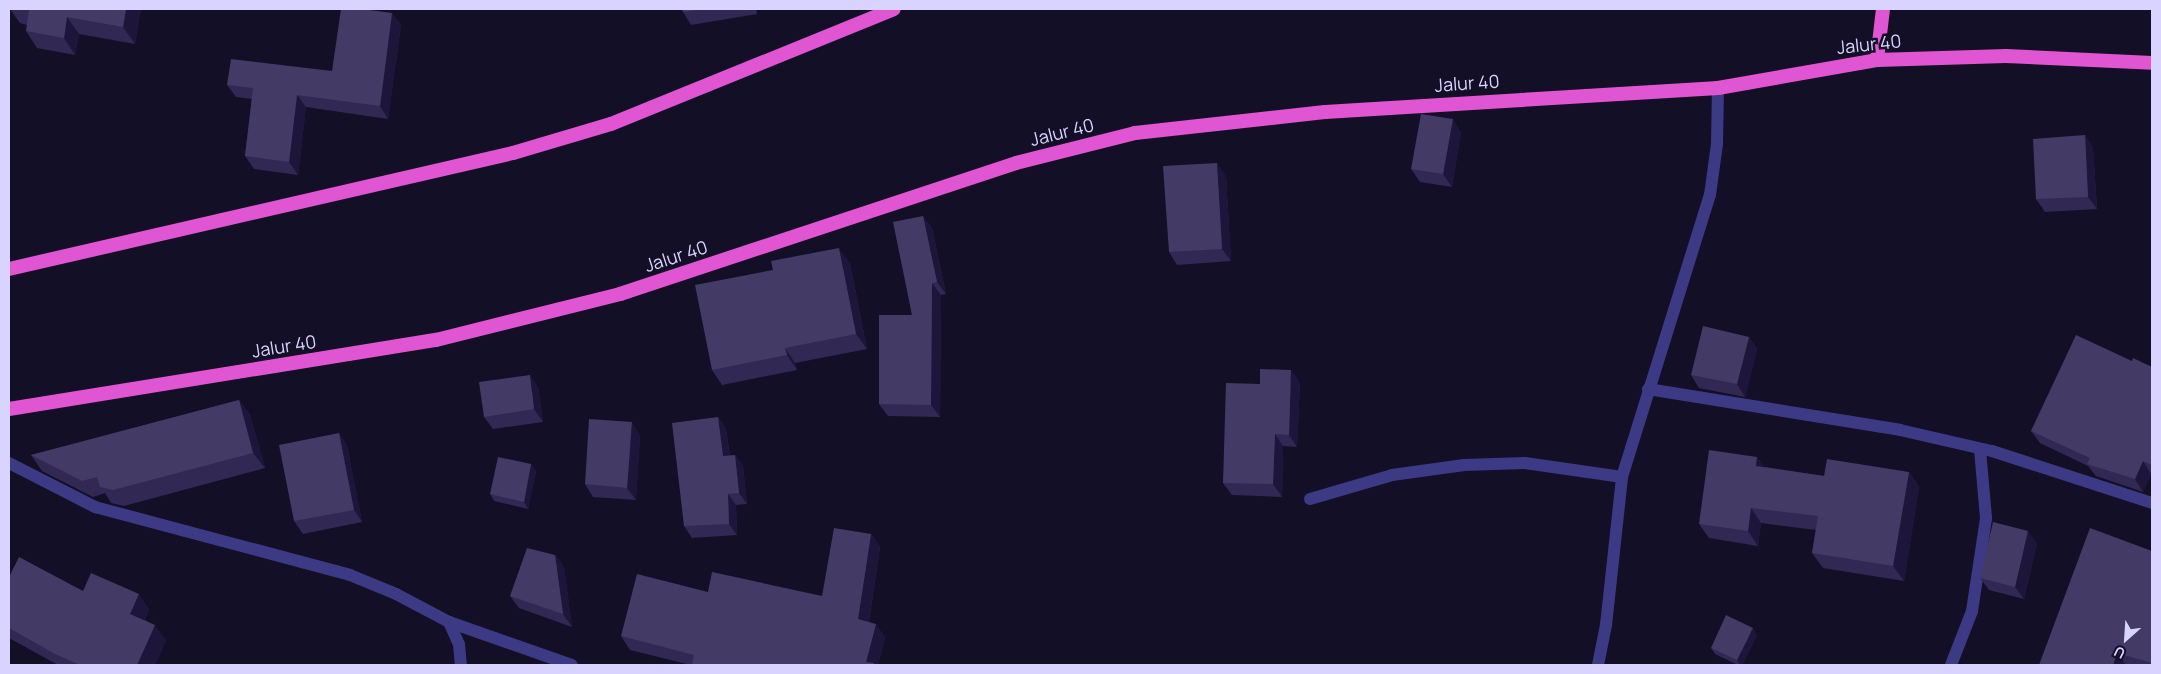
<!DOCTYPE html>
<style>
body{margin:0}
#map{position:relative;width:2161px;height:674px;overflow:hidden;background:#130f26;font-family:Manrope,sans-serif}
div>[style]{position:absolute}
.minor>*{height:12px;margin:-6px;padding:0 6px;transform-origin:6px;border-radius:6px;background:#3d3a85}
.trunk>*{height:14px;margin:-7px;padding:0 7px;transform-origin:7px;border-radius:7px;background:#e055d1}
.wall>*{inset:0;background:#312854}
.shaded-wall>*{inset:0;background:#1d163a}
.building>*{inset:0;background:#433a66}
span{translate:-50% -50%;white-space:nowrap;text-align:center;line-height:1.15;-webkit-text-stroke:5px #130f26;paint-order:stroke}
.street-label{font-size:18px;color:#d9d4ff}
.frame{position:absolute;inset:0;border:10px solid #d9d4ff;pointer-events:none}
.north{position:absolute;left:2101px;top:614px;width:50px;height:50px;-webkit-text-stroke:4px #130f26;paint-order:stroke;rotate:206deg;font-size:14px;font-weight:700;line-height:20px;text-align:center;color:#d9d4ff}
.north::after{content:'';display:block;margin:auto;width:18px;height:22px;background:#d9d4ff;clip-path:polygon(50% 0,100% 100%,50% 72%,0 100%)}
</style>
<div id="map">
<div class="minor">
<i style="left:1648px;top:389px;width:255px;rotate:9.2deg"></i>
<i style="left:1900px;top:430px;width:94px;rotate:12.9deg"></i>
<i style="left:1992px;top:451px;width:168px;rotate:18deg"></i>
<i style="left:9px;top:463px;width:97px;rotate:27.1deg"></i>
<i style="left:95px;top:507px;width:264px;rotate:14.9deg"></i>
<i style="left:350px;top:575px;width:50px;rotate:22.4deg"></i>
<i style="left:396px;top:594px;width:60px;rotate:27.8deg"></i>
<i style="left:449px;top:622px;width:24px;rotate:66deg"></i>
<i style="left:459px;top:644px;width:21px;rotate:85deg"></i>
<i style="left:1310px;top:499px;width:85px;rotate:-16.3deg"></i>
<i style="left:1392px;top:475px;width:73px;rotate:-7.9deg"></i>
<i style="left:1464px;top:465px;width:61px;rotate:-1.9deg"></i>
<i style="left:1525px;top:463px;width:98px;rotate:8.2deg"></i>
<i style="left:449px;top:622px;width:130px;rotate:19.3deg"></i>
<i style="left:1598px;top:665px;width:41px;rotate:-78.7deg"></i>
<i style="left:1606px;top:625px;width:149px;rotate:-83.8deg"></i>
<i style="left:1622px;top:477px;width:295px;rotate:-72.7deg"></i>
<i style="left:1710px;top:195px;width:51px;rotate:-82.2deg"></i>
<i style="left:1717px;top:144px;width:56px;rotate:-89deg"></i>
<i style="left:1951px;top:665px;width:58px;rotate:-68.7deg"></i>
<i style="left:1972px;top:611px;width:94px;rotate:-81.4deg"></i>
<i style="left:1986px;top:518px;width:69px;rotate:-95deg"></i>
</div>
<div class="trunk">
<i style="left:1877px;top:60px;width:51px;rotate:-83.3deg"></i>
<i style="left:9px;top:269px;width:517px;rotate:-12.96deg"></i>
<i style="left:513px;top:153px;width:102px;rotate:-16.5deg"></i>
<i style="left:611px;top:124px;width:305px;rotate:-22.1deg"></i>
<i style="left:9px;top:409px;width:433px;rotate:-9.2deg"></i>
<i style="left:436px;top:340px;width:190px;rotate:-14deg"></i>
<i style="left:620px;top:294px;width:417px;rotate:-18.3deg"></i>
<i style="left:1016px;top:163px;width:123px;rotate:-14.1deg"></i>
<i style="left:1135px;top:133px;width:191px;rotate:-6.3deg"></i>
<i style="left:1325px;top:112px;width:394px;rotate:-3.5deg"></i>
<i style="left:1718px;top:88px;width:161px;rotate:-10deg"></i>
<i style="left:1877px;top:60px;width:129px;rotate:-1.8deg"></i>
<i style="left:2006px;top:56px;width:146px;rotate:2.7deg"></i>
</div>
<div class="wall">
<i style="clip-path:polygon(10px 9px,141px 9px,135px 44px,79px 34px,75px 55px,37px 48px,26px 31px,27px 25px,20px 23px)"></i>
<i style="clip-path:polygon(682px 9px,756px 9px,757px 14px,691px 25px,683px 12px)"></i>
<i style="clip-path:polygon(392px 13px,401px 25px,388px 119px,306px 107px,298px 175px,254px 169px,245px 156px,252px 99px,236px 97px,227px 85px,332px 71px)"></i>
<i style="clip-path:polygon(1461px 132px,1452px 187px,1420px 182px,1411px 169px)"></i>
<i style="clip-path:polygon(2085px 135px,2093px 148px,2097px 209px,2045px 212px,2036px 199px)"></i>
<i style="clip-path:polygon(1226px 176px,1231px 261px,1177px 265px,1169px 252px)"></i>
<i style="clip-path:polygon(923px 216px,932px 228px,946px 294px,941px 295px,940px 417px,888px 416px,879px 404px,912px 315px)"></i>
<i style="clip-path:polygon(850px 263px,867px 349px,795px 363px,797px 370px,722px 385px,712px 370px)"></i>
<i style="clip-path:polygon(1749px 337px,1757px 349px,1745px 397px,1699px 388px,1691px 375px)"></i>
<i style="clip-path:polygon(2132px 361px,2152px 367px,2152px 474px,2151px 474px,2143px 492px,2096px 476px,2088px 466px,2040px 443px,2031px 431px)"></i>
<i style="clip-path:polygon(1300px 382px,1297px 447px,1283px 446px,1282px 497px,1232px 495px,1223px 483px,1260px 384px)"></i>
<i style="clip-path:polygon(538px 387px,543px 422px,493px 429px,484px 417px)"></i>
<i style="clip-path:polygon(239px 400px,250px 415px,265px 468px,124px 506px,111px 503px,105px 493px,93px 497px,42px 471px,31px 455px)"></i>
<i style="clip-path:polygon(718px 417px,726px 429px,730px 456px,735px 455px,743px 466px,747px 504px,736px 505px,737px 535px,692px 538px,684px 526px)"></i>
<i style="clip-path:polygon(339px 433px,347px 446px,362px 522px,303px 534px,294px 521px)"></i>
<i style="clip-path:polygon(640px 435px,636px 500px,593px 497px,585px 484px)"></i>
<i style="clip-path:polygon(531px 464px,536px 471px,528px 509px,494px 501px,490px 494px)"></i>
<i style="clip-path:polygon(1765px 467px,1824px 476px,1909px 472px,1919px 487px,1904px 581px,1823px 568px,1812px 553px,1816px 530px,1761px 523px,1758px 546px,1709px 538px,1699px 524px)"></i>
<i style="clip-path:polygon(871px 534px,880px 547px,869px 622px,885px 637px,878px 665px,691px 665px,630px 650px,621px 636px,708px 592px,822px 596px)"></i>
<i style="clip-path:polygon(2037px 543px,2024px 599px,1989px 590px,1980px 578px)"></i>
<i style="clip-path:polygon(2152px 551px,2152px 665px,2039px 665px)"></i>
<i style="clip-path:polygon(555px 555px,564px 567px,572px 627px,519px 608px,510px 596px)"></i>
<i style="clip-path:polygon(9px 577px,83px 591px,149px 609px,145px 620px,166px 640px,155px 665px,58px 665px,9px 638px)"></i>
<i style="clip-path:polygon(1757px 635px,1742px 665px,1738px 665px,1715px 654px,1711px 648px)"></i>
</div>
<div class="shaded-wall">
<i style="clip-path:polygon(126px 9px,141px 9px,135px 44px,123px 27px)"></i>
<i style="clip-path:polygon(392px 13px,401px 25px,388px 119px,380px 106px)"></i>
<i style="clip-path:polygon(67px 17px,79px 34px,75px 55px,64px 38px)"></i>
<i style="clip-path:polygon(297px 95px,306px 107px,298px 175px,289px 162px)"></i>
<i style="clip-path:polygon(1453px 119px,1461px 132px,1452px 187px,1443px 174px)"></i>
<i style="clip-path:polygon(2085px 135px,2093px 148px,2097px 209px,2088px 197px)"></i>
<i style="clip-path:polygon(1217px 163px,1226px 176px,1231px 261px,1222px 249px)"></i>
<i style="clip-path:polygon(923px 216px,932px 228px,946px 294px,937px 282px)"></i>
<i style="clip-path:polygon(839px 248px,850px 263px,867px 349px,856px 334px)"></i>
<i style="clip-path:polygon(932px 283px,941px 295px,940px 417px,931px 405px)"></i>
<i style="clip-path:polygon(1749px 337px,1757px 349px,1745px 397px,1737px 384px)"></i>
<i style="clip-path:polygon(785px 348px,795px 363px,797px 370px,787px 355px)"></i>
<i style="clip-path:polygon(1291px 370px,1300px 382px,1297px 447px,1289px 435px)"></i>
<i style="clip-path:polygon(530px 375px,538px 387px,543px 422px,534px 409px)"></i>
<i style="clip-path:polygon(239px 400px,250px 415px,265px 468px,253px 453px)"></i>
<i style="clip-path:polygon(718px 417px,726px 429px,731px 467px,723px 456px)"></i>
<i style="clip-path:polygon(632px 422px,640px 435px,636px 500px,627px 488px)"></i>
<i style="clip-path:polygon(339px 433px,347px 446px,362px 522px,354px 510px)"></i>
<i style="clip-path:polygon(1275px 434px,1283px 446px,1282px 497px,1273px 484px)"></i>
<i style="clip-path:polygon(735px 455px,743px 466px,747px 504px,739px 493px)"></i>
<i style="clip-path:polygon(1757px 457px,1768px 472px,1756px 466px)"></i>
<i style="clip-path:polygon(2143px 461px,2151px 474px,2143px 492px,2135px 479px)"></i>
<i style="clip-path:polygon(531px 464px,536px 471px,528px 509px,524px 502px)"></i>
<i style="clip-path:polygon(1909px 472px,1919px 487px,1904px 581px,1893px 566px)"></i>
<i style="clip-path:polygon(728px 494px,736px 505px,737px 535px,729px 524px)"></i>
<i style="clip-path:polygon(1751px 508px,1761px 523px,1758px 546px,1748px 531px)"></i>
<i style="clip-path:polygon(2028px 531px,2037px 543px,2024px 599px,2015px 587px)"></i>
<i style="clip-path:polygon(871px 534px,880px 547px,867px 633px,858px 619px)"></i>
<i style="clip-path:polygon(555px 555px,564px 567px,572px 627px,563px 614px)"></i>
<i style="clip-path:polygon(139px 594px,149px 609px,141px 629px,130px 614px)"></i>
<i style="clip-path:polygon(876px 624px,885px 637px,878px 665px,869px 665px,866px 662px)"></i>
<i style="clip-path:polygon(155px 625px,166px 640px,155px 665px,137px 665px)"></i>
<i style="clip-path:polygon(1753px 628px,1757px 635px,1742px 665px,1740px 665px,1737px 660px)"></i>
<i style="clip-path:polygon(2117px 653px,2126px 665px,2113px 665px)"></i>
</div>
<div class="building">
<i style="clip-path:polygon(21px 9px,126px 9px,123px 27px,67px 17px,64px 38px,26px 31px,29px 10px)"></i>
<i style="clip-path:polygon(341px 9px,362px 9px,392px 13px,380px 106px,297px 95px,289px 162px,245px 156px,253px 88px,227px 85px,231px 59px,332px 71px)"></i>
<i style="clip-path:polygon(682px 9px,704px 9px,683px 12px)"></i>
<i style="clip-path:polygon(1421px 114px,1453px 119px,1443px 174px,1411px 169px)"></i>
<i style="clip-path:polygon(2085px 135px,2088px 197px,2036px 199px,2033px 139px)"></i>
<i style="clip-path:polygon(1217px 163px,1222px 249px,1169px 252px,1163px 166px)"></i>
<i style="clip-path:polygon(923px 216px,937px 282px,932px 283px,931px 405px,879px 404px,879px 315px,912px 315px,893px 222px)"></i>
<i style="clip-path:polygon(839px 248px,856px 334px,785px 348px,787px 355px,712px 370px,695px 285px,773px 270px,771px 261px)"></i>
<i style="clip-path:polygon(1703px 326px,1749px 337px,1737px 384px,1691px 375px)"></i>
<i style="clip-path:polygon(2076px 335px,2132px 361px,2133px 358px,2152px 367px,2152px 465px,2143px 461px,2135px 479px,2087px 464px,2090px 458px,2031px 431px)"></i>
<i style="clip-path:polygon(1260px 369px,1291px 370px,1289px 435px,1275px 434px,1273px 484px,1223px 483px,1226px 383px,1260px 384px)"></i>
<i style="clip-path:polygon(530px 375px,534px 409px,484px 417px,479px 382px)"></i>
<i style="clip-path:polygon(239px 400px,253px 453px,113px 490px,100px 487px,97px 477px,82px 481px,31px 455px)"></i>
<i style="clip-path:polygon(718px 417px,723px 456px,735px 455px,739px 493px,728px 494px,729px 524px,684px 526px,672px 423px)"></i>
<i style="clip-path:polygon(589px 419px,632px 422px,627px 488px,585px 484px)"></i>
<i style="clip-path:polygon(339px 433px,354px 510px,294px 521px,279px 445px)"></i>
<i style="clip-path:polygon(1709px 450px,1757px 457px,1756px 466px,1824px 476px,1827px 459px,1909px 472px,1893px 566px,1812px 553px,1818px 516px,1751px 508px,1748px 531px,1699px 524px)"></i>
<i style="clip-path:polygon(498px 457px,531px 464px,524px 502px,490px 494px)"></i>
<i style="clip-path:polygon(1993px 522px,2028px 531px,2015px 587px,1980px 578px)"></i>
<i style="clip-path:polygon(834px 528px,871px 534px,858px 619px,876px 624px,866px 662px,874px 663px,874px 665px,692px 665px,694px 655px,621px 636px,637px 574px,708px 592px,712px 572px,822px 596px)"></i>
<i style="clip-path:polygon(2090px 528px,2152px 551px,2152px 663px,2117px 653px,2113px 665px,2039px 665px)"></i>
<i style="clip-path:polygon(527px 548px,555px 555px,563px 614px,510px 596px)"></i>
<i style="clip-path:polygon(19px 557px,83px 591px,91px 573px,139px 594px,130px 614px,155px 625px,137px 665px,80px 665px,55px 654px,9px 628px,9px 577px)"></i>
<i style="clip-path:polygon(1726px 615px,1753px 628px,1737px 660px,1711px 648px)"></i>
</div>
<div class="street-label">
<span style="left:1869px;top:44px;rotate:-6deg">Jalur 40</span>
<span style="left:1467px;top:83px;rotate:-4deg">Jalur 40</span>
<span style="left:1062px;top:132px;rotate:-14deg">Jalur 40</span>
<span style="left:676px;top:256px;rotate:-18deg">Jalur 40</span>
<span style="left:284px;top:346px;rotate:-9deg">Jalur 40</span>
</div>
<div class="frame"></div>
<div class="north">U</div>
</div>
